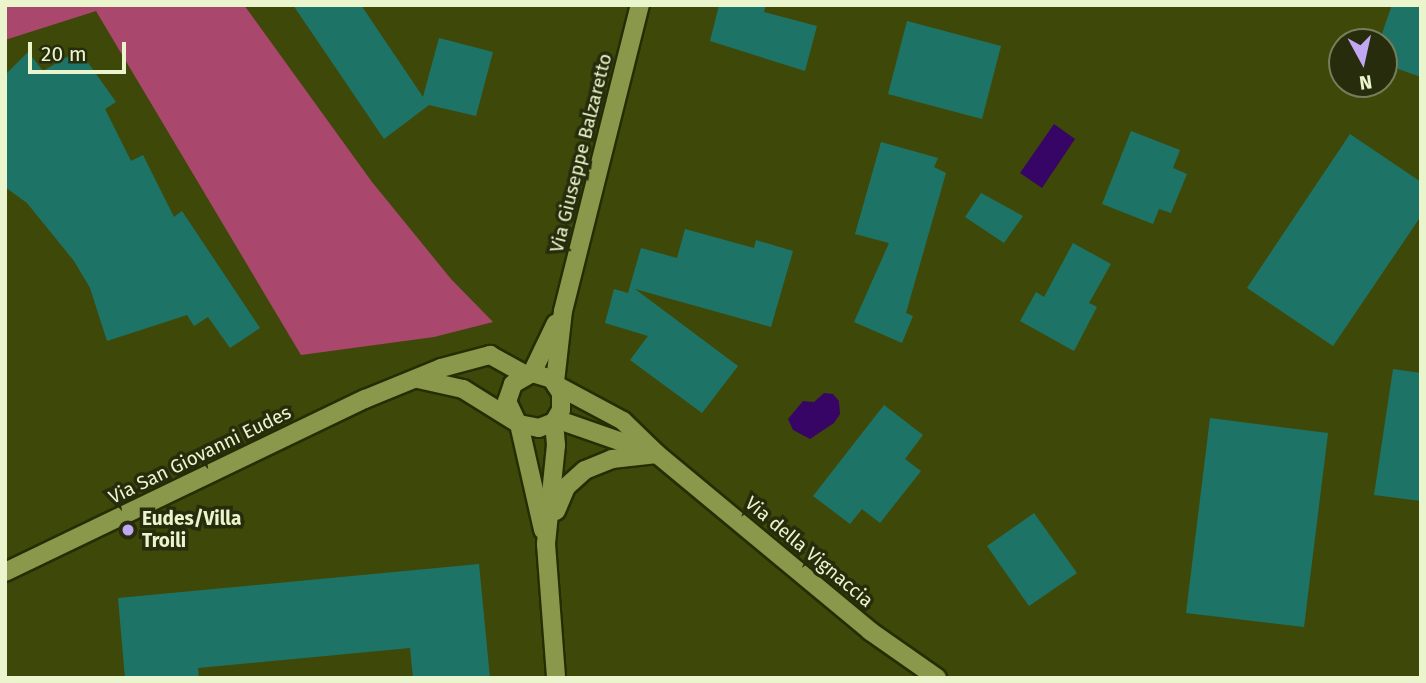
<!DOCTYPE html>
<style>
body{margin:0}
#map{position:relative;width:1426px;height:683px;overflow:hidden;background:#3e4909;font-family:"Fira Sans",sans-serif}
div>[style]{position:absolute}
.green>*{inset:0;background:#aa476d}
.water>*{inset:0;background:#370566}
.building>*{inset:0;background:#1d7466}
.roads{filter:drop-shadow(2px 0 #262d03) drop-shadow(-2px 0 #262d03) drop-shadow(0 2px #262d03) drop-shadow(0 -2px #262d03)}
.minor>*{height:18px;margin:-9px;padding:0 9px;transform-origin:9px;border-radius:9px;background:#89984b}
.tertiary>*{height:18px;margin:-9px;padding:0 9px;transform-origin:9px;border-radius:9px;background:#89984b}
.dots>*{width:19px;height:19px;translate:-50% -50%;box-sizing:border-box;border:4px solid #272d0c;border-radius:50%}
span{translate:-50% -50%;white-space:nowrap;text-align:center;line-height:1.15;-webkit-text-stroke:7px #272d0c;paint-order:stroke}
.street-label{font-size:19px;color:#ebf5cd}
.poi-label{font-size:19px;color:#ebf5cd;font-weight:700}
.left{translate:0 -50%;text-align:left}
.frame{position:absolute;inset:0;border:7px solid #ebf5cd;pointer-events:none}
.north{position:absolute;left:1328px;top:28px;width:70px;height:70px;box-sizing:border-box;background:#272d0c;border:2px solid #757d59;border-radius:50%;rotate:172deg;font-size:19px;font-weight:700;line-height:28px;text-align:center;color:#ebf5cd}
.north::after{content:'';display:block;margin:auto;width:24px;height:32px;background:#c1a8f3;clip-path:polygon(50% 0,100% 100%,50% 72%,0 100%)}
.scale{position:absolute;left:28px;top:42px;width:98px;height:32px;box-sizing:border-box;border:4px solid #ebf5cd;border-top:0;padding-left:9px;font-size:21px;line-height:24px;white-space:nowrap;color:#ebf5cd;-webkit-text-stroke:5px #272d0c;paint-order:stroke}
</style>
<div id="map">
<div class="green">
<i style="clip-path:polygon(5px 5px,244px 5px,372px 182px,451px 279px,493px 322px,434px 337px,301px 355px,96px 11px,5px 40px)"></i>
</div>
<div class="water">
<i style="clip-path:polygon(1054px 124px,1075px 139px,1042px 188px,1020px 173px)"></i>
<i style="clip-path:polygon(824px 393px,833px 394px,839px 401px,840px 414px,834px 423px,810px 439px,793px 430px,788px 419px,803px 401px,814px 402px)"></i>
</div>
<div class="building">
<i style="clip-path:polygon(293px 5px,361px 5px,423px 97px,439px 38px,493px 52px,476px 116px,429px 105px,384px 139px)"></i>
<i style="clip-path:polygon(719px 5px,766px 5px,764px 12px,817px 26px,805px 71px,710px 41px)"></i>
<i style="clip-path:polygon(1392px 5px,1421px 5px,1421px 77px,1384px 64px,1384px 42px,1379px 42px)"></i>
<i style="clip-path:polygon(907px 21px,1001px 46px,982px 119px,888px 94px)"></i>
<i style="clip-path:polygon(79px 50px,116px 102px,105px 109px,131px 161px,143px 155px,174px 217px,182px 211px,260px 328px,230px 348px,208px 317px,194px 326px,187px 315px,107px 341px,90px 288px,74px 261px,27px 203px,5px 187px,5px 75px,28px 52px,43px 71px)"></i>
<i style="clip-path:polygon(1131px 131px,1180px 150px,1173px 168px,1187px 174px,1171px 213px,1159px 209px,1153px 224px,1102px 204px)"></i>
<i style="clip-path:polygon(1350px 134px,1421px 182px,1421px 216px,1333px 346px,1247px 288px)"></i>
<i style="clip-path:polygon(881px 142px,938px 158px,934px 167px,946px 173px,906px 313px,913px 316px,902px 343px,854px 322px,889px 243px,855px 234px)"></i>
<i style="clip-path:polygon(981px 193px,1023px 216px,1004px 243px,965px 217px)"></i>
<i style="clip-path:polygon(685px 229px,754px 248px,756px 240px,793px 251px,771px 327px,635px 289px,738px 366px,702px 413px,630px 360px,648px 336px,605px 323px,614px 289px,628px 293px,641px 248px,677px 258px)"></i>
<i style="clip-path:polygon(1073px 243px,1111px 264px,1089px 303px,1097px 307px,1074px 351px,1020px 321px,1036px 292px,1044px 297px)"></i>
<i style="clip-path:polygon(1393px 369px,1421px 373px,1421px 501px,1374px 495px)"></i>
<i style="clip-path:polygon(884px 405px,923px 435px,905px 459px,921px 471px,880px 523px,862px 509px,850px 524px,813px 496px)"></i>
<i style="clip-path:polygon(1210px 418px,1328px 433px,1304px 627px,1186px 613px)"></i>
<i style="clip-path:polygon(1034px 513px,1077px 573px,1029px 606px,987px 546px)"></i>
<i style="clip-path:polygon(479px 564px,490px 678px,413px 678px,410px 648px,198px 668px,199px 678px,125px 678px,118px 598px)"></i>
</div>
<div class="roads">
<div class="minor">
<i style="left:532px;top:373px;width:55px;rotate:-64.4deg"></i>
<i style="left:555px;top:382px;width:71px;rotate:-83.6deg"></i>
<i style="left:563px;top:311px;width:316px;rotate:-75.9deg"></i>
</div>
<div class="tertiary">
<i style="left:418px;top:379px;width:46px;rotate:12.5deg"></i>
<i style="left:463px;top:389px;width:66px;rotate:32deg"></i>
<i style="left:519px;top:424px;width:20px;rotate:11deg"></i>
<i style="left:539px;top:428px;width:16px;rotate:-22deg"></i>
<i style="left:554px;top:422px;width:14px;rotate:-60deg"></i>
<i style="left:561px;top:410px;width:17px;rotate:-90deg"></i>
<i style="left:561px;top:393px;width:17px;rotate:-123deg"></i>
<i style="left:552px;top:379px;width:21px;rotate:-163deg"></i>
<i style="left:532px;top:373px;width:22px;rotate:150deg"></i>
<i style="left:513px;top:384px;width:18px;rotate:109deg"></i>
<i style="left:507px;top:401px;width:21px;rotate:65deg"></i>
<i style="left:556px;top:385px;width:76px;rotate:28.2deg"></i>
<i style="left:623px;top:421px;width:47px;rotate:44.1deg"></i>
<i style="left:657px;top:454px;width:277px;rotate:39.7deg"></i>
<i style="left:870px;top:631px;width:82px;rotate:35deg"></i>
<i style="left:556px;top:419px;width:101px;rotate:19.2deg"></i>
<i style="left:554px;top:422px;width:23px;rotate:85deg"></i>
<i style="left:556px;top:445px;width:100px;rotate:95.8deg"></i>
<i style="left:546px;top:544px;width:134px;rotate:85.7deg"></i>
<i style="left:519px;top:424px;width:109px;rotate:77.2deg"></i>
<i style="left:556px;top:511px;width:26px;rotate:-67deg"></i>
<i style="left:566px;top:487px;width:25px;rotate:-42deg"></i>
<i style="left:585px;top:470px;width:29px;rotate:-22deg"></i>
<i style="left:612px;top:459px;width:45px;rotate:-6.3deg"></i>
<i style="left:5px;top:572px;width:399px;rotate:-25.7deg"></i>
<i style="left:365px;top:399px;width:82px;rotate:-22.2deg"></i>
<i style="left:441px;top:368px;width:51px;rotate:-14.9deg"></i>
<i style="left:490px;top:355px;width:41px;rotate:29.1deg"></i>
</div>
</div>
<div class="dots">
<i style="left:128px;top:530px;background:#c1a8f3"></i>
</div>
<div class="street-label">
<span style="left:581px;top:153px;rotate:-76deg">Via Giuseppe Balzaretto</span>
<span style="left:200px;top:455px;rotate:-26deg">Via San Giovanni Eudes</span>
<span style="left:809px;top:552px;rotate:40deg">Via della Vignaccia</span>
</div>
<div class="poi-label">
<span class="left" style="left:142px;top:530px">Eudes/Villa<br>Troili</span>
</div>
<div class="frame"></div>
<div class="north">N</div>
<div class="scale">20 m</div>
</div>
